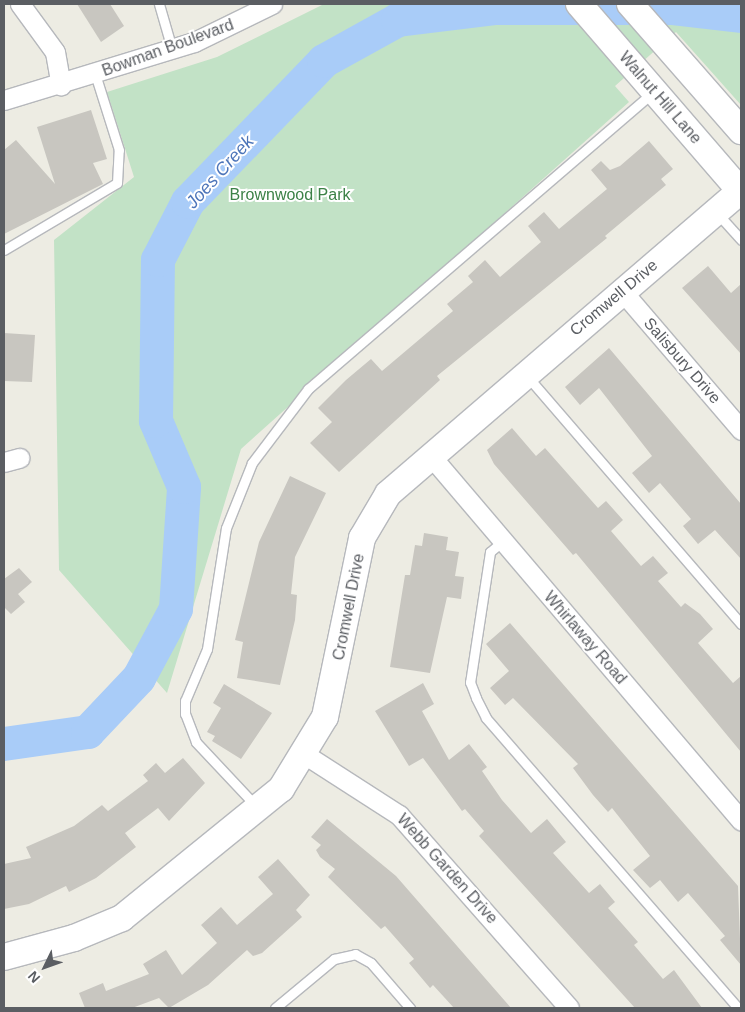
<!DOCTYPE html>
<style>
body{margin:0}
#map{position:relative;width:745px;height:1012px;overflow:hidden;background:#edece3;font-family:Helvetica,sans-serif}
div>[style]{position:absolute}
.green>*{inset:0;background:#c2e2c6}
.river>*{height:34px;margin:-17px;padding:0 17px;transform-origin:17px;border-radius:17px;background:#a9ccf8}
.building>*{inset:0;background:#c8c6c0}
.roads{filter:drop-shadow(1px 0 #b6b8bc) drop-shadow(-1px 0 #b6b8bc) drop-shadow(0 1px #b6b8bc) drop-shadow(0 -1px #b6b8bc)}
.lane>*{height:9px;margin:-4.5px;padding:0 4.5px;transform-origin:4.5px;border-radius:4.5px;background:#fff}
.street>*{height:19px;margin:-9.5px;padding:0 9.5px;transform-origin:9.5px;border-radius:9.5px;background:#fff}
.secondary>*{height:26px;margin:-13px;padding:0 13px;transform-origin:13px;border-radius:13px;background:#fff}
span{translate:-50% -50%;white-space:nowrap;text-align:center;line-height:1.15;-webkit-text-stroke:4px #fff;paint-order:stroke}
.street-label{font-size:16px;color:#5b5e63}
.park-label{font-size:16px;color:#3c8147}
.water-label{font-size:18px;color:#4d75b9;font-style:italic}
.frame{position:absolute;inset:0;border:5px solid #5b5e63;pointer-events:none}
.north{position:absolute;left:20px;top:942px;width:50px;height:50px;-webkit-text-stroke:4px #fff;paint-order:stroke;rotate:228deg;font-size:14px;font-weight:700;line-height:20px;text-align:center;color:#5b5e63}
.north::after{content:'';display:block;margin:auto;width:18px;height:22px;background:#5b5e63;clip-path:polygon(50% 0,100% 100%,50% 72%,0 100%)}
</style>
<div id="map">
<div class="green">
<i style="clip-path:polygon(324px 4px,741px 4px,741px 105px,676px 32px,615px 86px,629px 102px,241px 449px,167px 693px,59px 570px,54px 240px,134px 177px,107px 92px,217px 57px)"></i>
</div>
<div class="river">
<i style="left:4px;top:744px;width:85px;rotate:-8.1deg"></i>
<i style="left:88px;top:732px;width:74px;rotate:-46.6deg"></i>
<i style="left:139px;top:678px;width:78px;rotate:-61.8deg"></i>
<i style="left:176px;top:609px;width:122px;rotate:-86.2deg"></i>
<i style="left:184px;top:487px;width:72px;rotate:-113deg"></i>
<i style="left:156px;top:421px;width:161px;rotate:-89.3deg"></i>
<i style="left:158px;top:260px;width:65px;rotate:-62.7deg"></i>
<i style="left:188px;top:202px;width:196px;rotate:-46deg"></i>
<i style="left:324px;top:61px;width:85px;rotate:-29deg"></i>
<i style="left:398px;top:20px;width:97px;rotate:-7.1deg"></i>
<i style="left:494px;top:8px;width:179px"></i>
<i style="left:673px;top:8px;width:68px;rotate:6.7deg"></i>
</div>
<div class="building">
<i style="clip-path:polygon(77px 4px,110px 4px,124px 26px,101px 42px)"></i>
<i style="clip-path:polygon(91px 110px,107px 159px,93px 163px,103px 184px,4px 234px,4px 150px,16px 140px,55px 184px,37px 127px)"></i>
<i style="clip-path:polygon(649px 141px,673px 169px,661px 179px,666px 185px,605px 236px,607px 238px,437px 376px,440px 380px,339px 472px,310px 443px,332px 422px,318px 408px,346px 380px,371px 359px,382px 371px,453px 311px,447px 304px,473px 282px,468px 276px,485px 260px,500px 277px,541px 242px,528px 226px,544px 212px,559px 229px,607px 189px,591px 170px,601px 161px,610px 170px,620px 166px)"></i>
<i style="clip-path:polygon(708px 266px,731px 293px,741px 284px,741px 354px,682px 288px)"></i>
<i style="clip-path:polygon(4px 333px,35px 335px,32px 382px,4px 381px)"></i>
<i style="clip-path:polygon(609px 348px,741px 504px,741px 559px,715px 530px,698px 544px,683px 526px,691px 519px,660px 483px,649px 493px,632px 473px,652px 456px,599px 388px,580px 405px,565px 387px)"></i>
<i style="clip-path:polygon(512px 428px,536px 456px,545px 448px,598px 508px,606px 501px,623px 520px,611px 531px,641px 566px,653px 556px,668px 573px,658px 581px,681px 607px,685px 603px,700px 614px,713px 629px,698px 643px,733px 683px,741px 676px,741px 752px,576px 553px,573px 555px,494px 464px,487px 450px)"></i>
<i style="clip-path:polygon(290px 476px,326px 493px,295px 557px,291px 594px,297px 595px,295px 620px,280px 685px,237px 678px,243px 642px,235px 640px,259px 542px)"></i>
<i style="clip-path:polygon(424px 533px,448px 537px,446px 550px,459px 552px,455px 576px,464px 577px,461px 599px,447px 597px,430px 673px,390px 667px,405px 575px,410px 575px,415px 545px,422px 546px)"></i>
<i style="clip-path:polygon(19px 568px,32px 582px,18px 594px,25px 602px,11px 614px,4px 607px,4px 579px)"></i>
<i style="clip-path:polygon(510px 623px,738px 886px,741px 965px,720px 940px,725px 936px,688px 893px,678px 902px,660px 880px,650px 888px,633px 870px,650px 856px,612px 808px,608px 812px,593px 795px,573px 768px,578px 764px,513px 698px,505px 705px,490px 688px,509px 671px,486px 644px)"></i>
<i style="clip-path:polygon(423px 683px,434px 704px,422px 711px,449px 760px,469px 744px,487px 767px,482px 771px,502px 800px,531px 833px,547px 819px,566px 842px,553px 853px,589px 893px,600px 884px,615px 902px,608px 908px,638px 942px,634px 945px,663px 979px,674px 970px,702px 1008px,635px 1008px,479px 836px,484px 831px,465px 809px,462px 811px,423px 758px,409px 766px,375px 711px)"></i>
<i style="clip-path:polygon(224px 684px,272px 713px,241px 759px,212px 741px,215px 736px,207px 732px,221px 708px,213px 703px)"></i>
<i style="clip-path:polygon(183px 758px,205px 783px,169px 821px,158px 808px,125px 833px,136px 847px,96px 878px,69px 892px,66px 886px,29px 904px,4px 909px,4px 864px,31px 858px,26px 847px,74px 826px,102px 805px,108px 811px,148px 781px,143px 775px,156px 763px,165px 773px)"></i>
<i style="clip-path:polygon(327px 819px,396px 876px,511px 1008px,454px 1008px,433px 985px,430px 988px,409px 963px,414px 959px,385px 926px,381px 929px,328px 877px,335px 869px,320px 857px,316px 850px,321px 845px,311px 837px)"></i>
<i style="clip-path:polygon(278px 859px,310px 895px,296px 910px,302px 917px,262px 953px,253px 956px,247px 950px,208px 985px,169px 1008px,159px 998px,132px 1008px,85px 1008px,79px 993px,103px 983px,106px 991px,149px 974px,143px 964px,166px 950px,182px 975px,217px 943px,201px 925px,221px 907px,237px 925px,273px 894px,258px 877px)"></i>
</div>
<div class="roads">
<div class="lane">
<i style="left:159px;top:4px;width:47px;rotate:73.9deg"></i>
<i style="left:717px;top:213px;width:36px;rotate:48deg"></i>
<i style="left:4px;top:250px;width:131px;rotate:-30.7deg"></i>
<i style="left:117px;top:183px;width:33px;rotate:-87deg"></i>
<i style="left:119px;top:150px;width:80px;rotate:-107.5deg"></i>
<i style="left:527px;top:376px;width:328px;rotate:49.2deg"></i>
<i style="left:503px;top:541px;width:17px;rotate:140deg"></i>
<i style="left:490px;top:552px;width:132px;rotate:98.7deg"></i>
<i style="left:470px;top:682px;width:17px;rotate:69deg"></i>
<i style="left:476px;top:698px;width:22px;rotate:63deg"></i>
<i style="left:486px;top:718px;width:384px;rotate:49deg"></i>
<i style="left:256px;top:806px;width:88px;rotate:-133.2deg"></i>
<i style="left:196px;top:742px;width:30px;rotate:-111deg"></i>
<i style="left:185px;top:714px;width:13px;rotate:-90deg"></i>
<i style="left:185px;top:701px;width:56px;rotate:-67.1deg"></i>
<i style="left:207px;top:649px;width:122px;rotate:-81.1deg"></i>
<i style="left:226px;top:528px;width:70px;rotate:-68.2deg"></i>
<i style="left:252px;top:463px;width:93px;rotate:-52.9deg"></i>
<i style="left:308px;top:389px;width:454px;rotate:-40.7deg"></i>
<i style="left:275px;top:1008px;width:77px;rotate:-39.7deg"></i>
<i style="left:334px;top:959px;width:22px;rotate:-13deg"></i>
<i style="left:355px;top:954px;width:18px;rotate:29deg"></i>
<i style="left:371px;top:963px;width:60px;rotate:49.1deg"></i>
</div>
<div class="street">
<i style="left:20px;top:4px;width:59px;rotate:53.9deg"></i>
<i style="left:55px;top:52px;width:34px;rotate:80deg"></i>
<i style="left:4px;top:100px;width:199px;rotate:-17deg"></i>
<i style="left:194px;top:42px;width:87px;rotate:-26deg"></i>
<i style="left:622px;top:291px;width:183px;rotate:49.4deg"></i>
<i style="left:430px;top:455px;width:480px;rotate:49.6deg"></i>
<i style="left:4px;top:462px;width:16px;rotate:-15deg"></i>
<i style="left:304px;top:754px;width:113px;rotate:32.7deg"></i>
<i style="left:399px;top:815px;width:257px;rotate:48.6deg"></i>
</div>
<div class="secondary">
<i style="left:579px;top:4px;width:248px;rotate:49.2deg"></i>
<i style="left:630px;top:4px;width:169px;rotate:48.8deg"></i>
<i style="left:4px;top:957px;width:73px;rotate:-15.2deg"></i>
<i style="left:74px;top:938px;width:52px;rotate:-22.6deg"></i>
<i style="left:122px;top:918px;width:205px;rotate:-39.1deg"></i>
<i style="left:281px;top:789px;width:84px;rotate:-58.6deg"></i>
<i style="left:325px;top:717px;width:183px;rotate:-78.3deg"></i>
<i style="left:362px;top:538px;width:51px;rotate:-59.4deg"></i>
<i style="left:388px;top:494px;width:466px;rotate:-40.7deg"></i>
</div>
</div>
<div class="street-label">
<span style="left:168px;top:48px;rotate:-20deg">Bowman Boulevard</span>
<span style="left:660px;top:98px;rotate:49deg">Walnut Hill Lane</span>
<span style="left:614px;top:298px;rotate:-40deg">Cromwell Drive</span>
<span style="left:682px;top:361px;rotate:49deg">Salisbury Drive</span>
<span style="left:349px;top:607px;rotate:-79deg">Cromwell Drive</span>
<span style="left:585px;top:638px;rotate:49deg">Whirlaway Road</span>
<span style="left:447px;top:869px;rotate:48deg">Webb Garden Drive</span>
</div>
<div class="park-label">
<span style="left:290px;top:195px">Brownwood Park</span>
</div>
<div class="water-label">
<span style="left:220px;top:172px;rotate:-48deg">Joes Creek</span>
</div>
<div class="frame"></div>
<div class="north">N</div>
</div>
